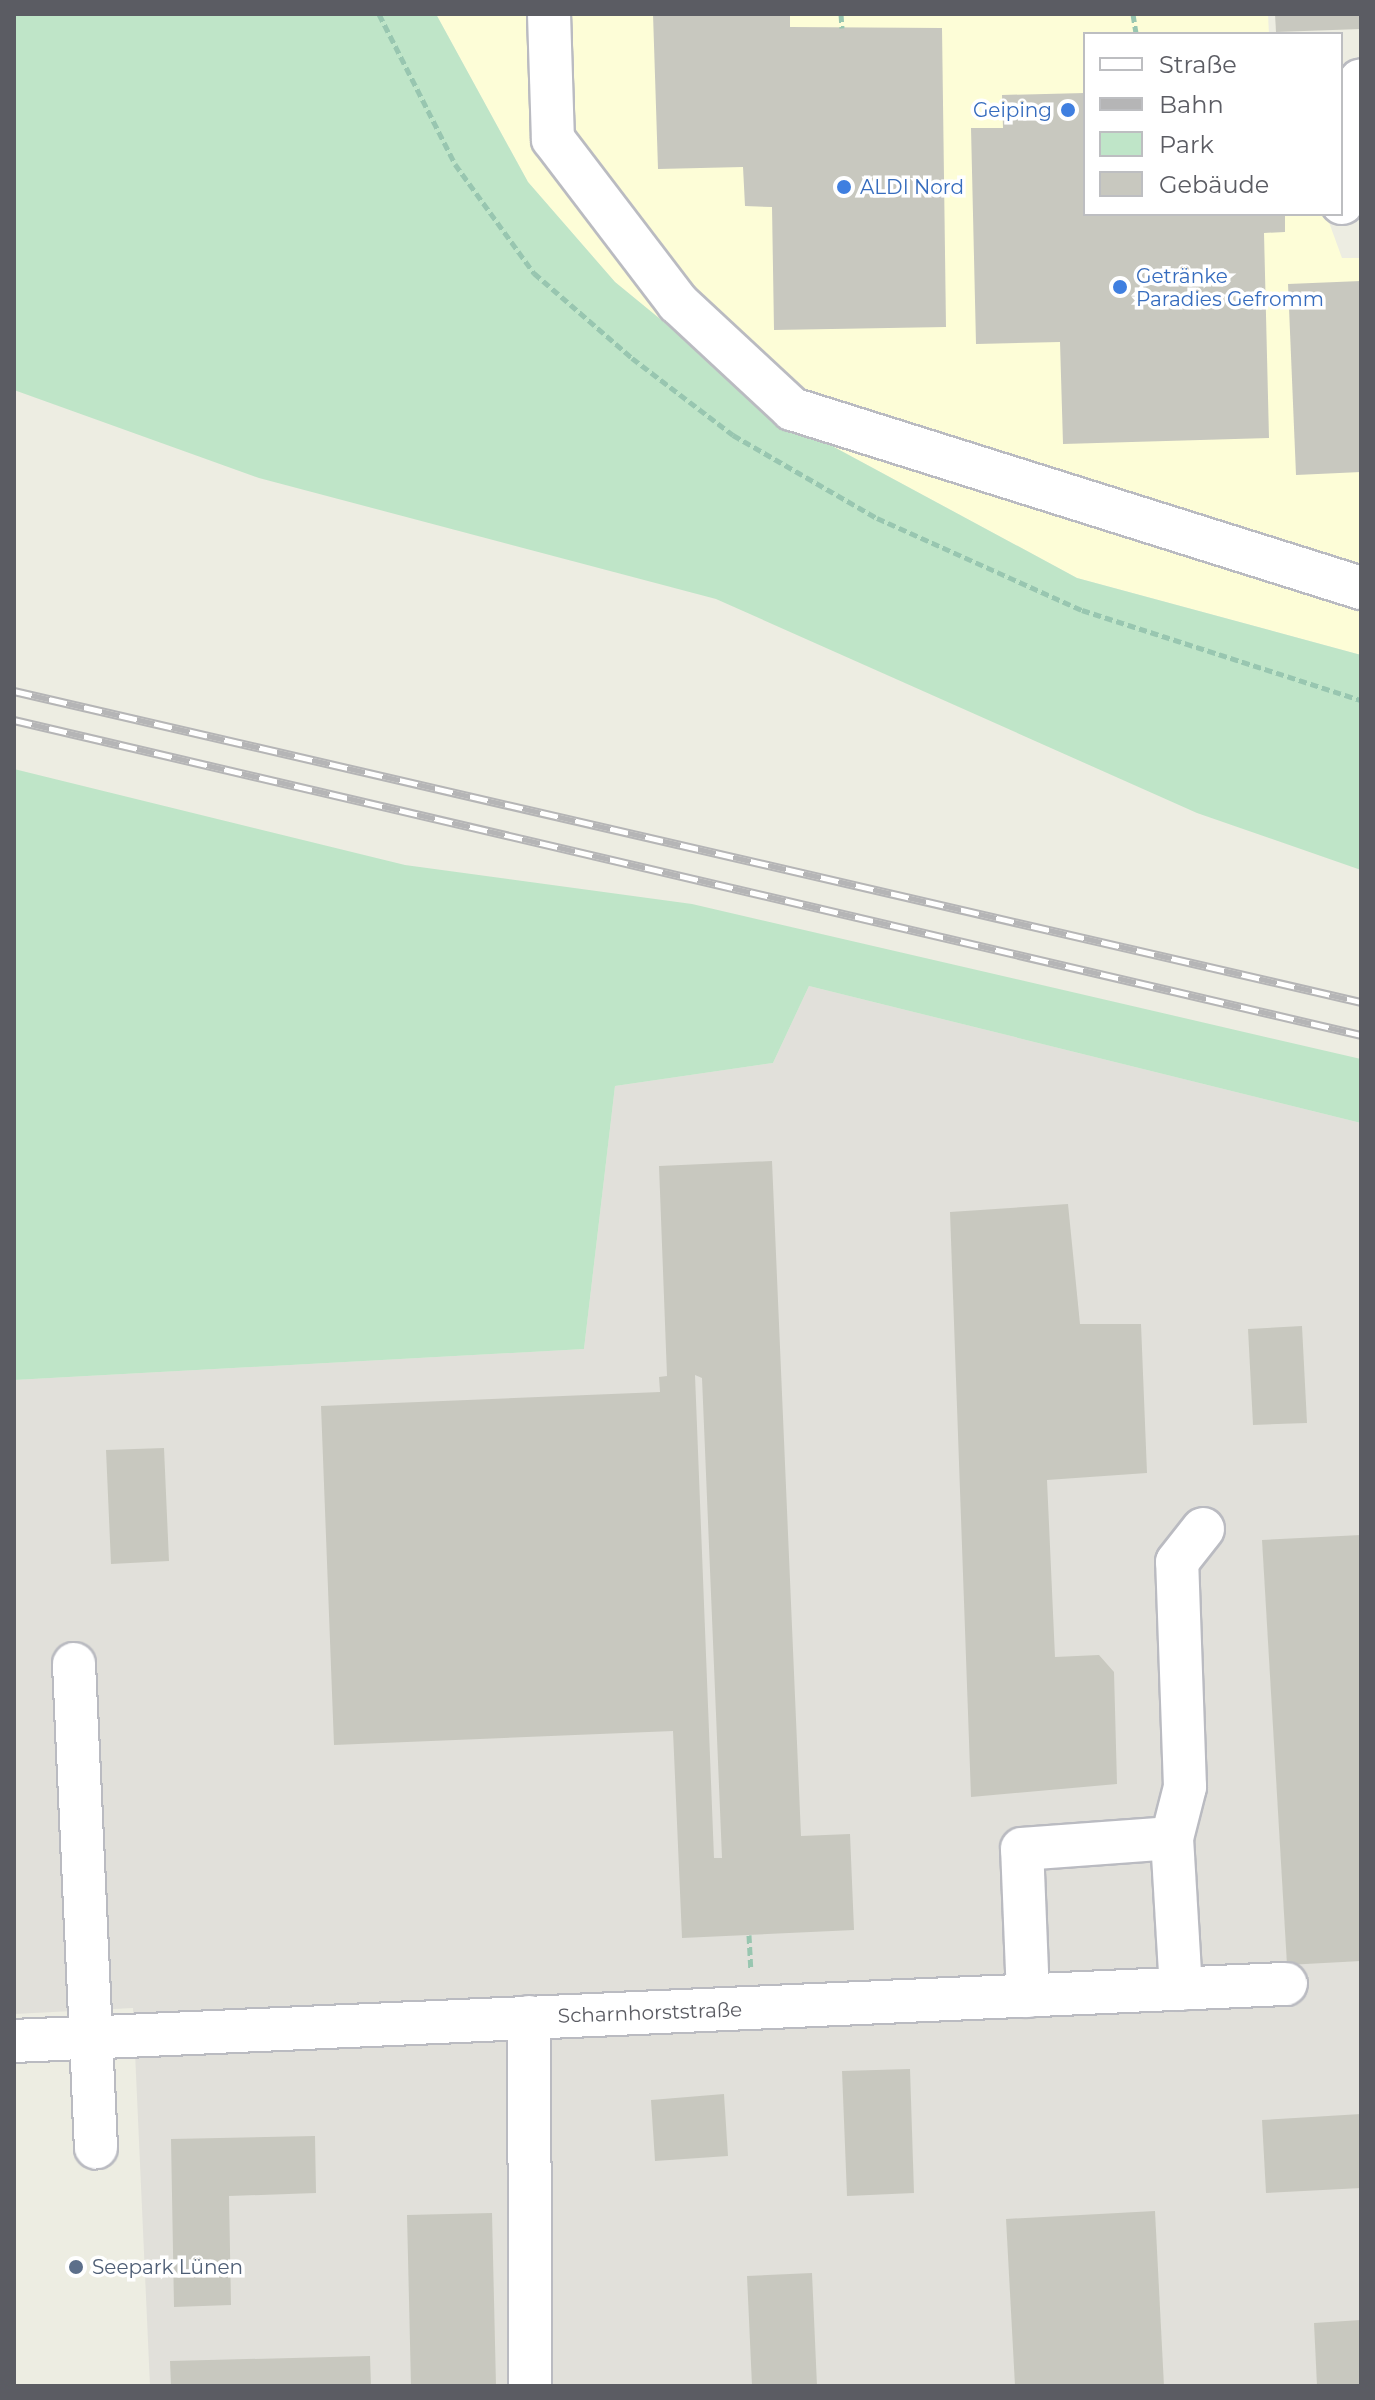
<!DOCTYPE html>
<meta charset="utf-8">
<style>
body{margin:0}
#map{position:relative;width:1375px;height:2400px;overflow:hidden;background:#edede2;font-family:Montserrat,sans-serif}
div>[style]{position:absolute}
.commercial>*{inset:0;background:#fdfdd7}
.industrial>*{inset:0;background:#e1e0da}
.green>*{inset:0;background:#bfe5c8}
.building>*{inset:0;background:#c8c8bf}
.path>*{height:5px;margin-top:-2.5px;transform-origin:0;background:repeating-linear-gradient(90deg,#98c6b0 0 8px,transparent 0 12px)}
.roads{filter:drop-shadow(2px 0 #babbc1) drop-shadow(-2px 0 #babbc1) drop-shadow(0 2px #babbc1) drop-shadow(0 -2px #babbc1)}
.minor>*{height:42px;margin:-21px;padding:0 21px;transform-origin:21px;border-radius:21px;background:#fff}
.rail>*{height:9px;margin-top:-4.5px;transform-origin:0;background:repeating-linear-gradient(90deg,#fff 0 18px,#b5b5b6 0 36px);box-sizing:border-box;border-block:2px solid #b5b5b6}
.dots>*{width:22px;height:22px;translate:-50% -50%;box-sizing:border-box;border:4px solid #fff;border-radius:50%}
span{translate:-50% -50%;white-space:nowrap;text-align:center;line-height:1.15;-webkit-text-stroke:7px #fff;paint-order:stroke}
.shop-label{font-size:20px;color:#366cbe}
.right{translate:-100% -50%;text-align:right}
.left{translate:0 -50%;text-align:left}
.street-label{font-size:20px;color:#5b5c63}
.service-label{font-size:20px;color:#4e5e75}
.frame{position:absolute;inset:0;border:16px solid #5b5c63;pointer-events:none}
.legend{position:absolute;left:1083px;top:32px;width:260px;height:184px;box-sizing:border-box;background:#fff;border:2px solid #bdbec1;margin:0;padding:10px 14px;list-style:none;font-size:24px;color:#5b5c63}
.legend li{display:flex;align-items:center;gap:16px;height:40px}
.legend b{width:40px;border:2px solid #bdbec1}
</style>
<div id="map">
<div class="commercial">
<i style="clip-path:polygon(436px 14px,1268px 14px,1269px 34px,1085px 34px,1085px 214px,1326px 214px,1342px 258px,1361px 258px,1361px 655px,1077px 578px,782px 419px,615px 282px,528px 182px)"></i>
</div>
<div class="industrial">
<i style="clip-path:polygon(809px 986px,1361px 1123px,1361px 2386px,150px 2386px,133px 2008px,14px 2014px,14px 1380px,584px 1349px,615px 1086px,773px 1063px)"></i>
</div>
<div class="green">
<i style="clip-path:polygon(14px 14px,436px 14px,528px 182px,615px 282px,782px 419px,1077px 578px,1361px 655px,1361px 870px,1197px 813px,716px 599px,259px 478px,14px 390px)"></i>
<i style="clip-path:polygon(14px 769px,405px 865px,692px 904px,1361px 1059px,1361px 1123px,809px 986px,773px 1063px,615px 1086px,584px 1349px,14px 1380px)"></i>
</div>
<div class="building">
<i style="clip-path:polygon(653px 14px,790px 14px,790px 27px,942px 28px,946px 327px,774px 330px,772px 207px,745px 206px,743px 167px,658px 169px)"></i>
<i style="clip-path:polygon(1275px 14px,1361px 14px,1361px 29px,1276px 32px)"></i>
<i style="clip-path:polygon(1085px 93px,1085px 214px,1285px 214px,1285px 232px,1264px 233px,1269px 438px,1063px 444px,1060px 342px,976px 344px,971px 128px,1003px 128px,1002px 95px)"></i>
<i style="clip-path:polygon(1361px 281px,1361px 472px,1296px 475px,1288px 284px)"></i>
<i style="clip-path:polygon(evenodd,772px 1161px,801px 1836px,850px 1834px,854px 1930px,682px 1938px,673px 1731px,334px 1745px,321px 1406px,660px 1392px,659px 1377px,667px 1376px,659px 1166px,772px 1161px,695px 1375px,702px 1378px,722px 1858px,714px 1858px,695px 1375px)"></i>
<i style="clip-path:polygon(1068px 1204px,1080px 1324px,1141px 1324px,1147px 1473px,1047px 1480px,1055px 1657px,1099px 1655px,1114px 1672px,1117px 1784px,971px 1797px,950px 1212px)"></i>
<i style="clip-path:polygon(1302px 1326px,1307px 1423px,1253px 1425px,1248px 1329px)"></i>
<i style="clip-path:polygon(164px 1448px,169px 1561px,111px 1564px,106px 1450px)"></i>
<i style="clip-path:polygon(1361px 1535px,1361px 1961px,1287px 1965px,1262px 1540px)"></i>
<i style="clip-path:polygon(910px 2069px,914px 2193px,847px 2196px,842px 2071px)"></i>
<i style="clip-path:polygon(724px 2094px,728px 2156px,655px 2161px,651px 2100px)"></i>
<i style="clip-path:polygon(1361px 2114px,1361px 2188px,1266px 2193px,1262px 2120px)"></i>
<i style="clip-path:polygon(315px 2136px,316px 2193px,229px 2196px,231px 2305px,174px 2307px,171px 2139px)"></i>
<i style="clip-path:polygon(1155px 2211px,1164px 2386px,1015px 2386px,1006px 2219px)"></i>
<i style="clip-path:polygon(492px 2213px,496px 2386px,411px 2386px,407px 2215px)"></i>
<i style="clip-path:polygon(812px 2273px,817px 2386px,752px 2386px,747px 2276px)"></i>
<i style="clip-path:polygon(1361px 2320px,1361px 2386px,1317px 2386px,1314px 2323px)"></i>
<i style="clip-path:polygon(370px 2356px,371px 2386px,171px 2386px,170px 2361px)"></i>
</div>
<div class="path">
<i style="left:379px;top:14px;width:168px;rotate:63.1deg"></i>
<i style="left:455px;top:164px;width:135px;rotate:54.1deg"></i>
<i style="left:534px;top:273px;width:130px;rotate:40.9deg"></i>
<i style="left:632px;top:358px;width:127px;rotate:37.3deg"></i>
<i style="left:733px;top:435px;width:166px;rotate:30deg"></i>
<i style="left:877px;top:518px;width:225px;rotate:24.2deg"></i>
<i style="left:1082px;top:610px;width:293px;rotate:17.9deg"></i>
<i style="left:841px;top:14px;width:14px;rotate:86deg"></i>
<i style="left:1133px;top:14px;width:20px;rotate:81deg"></i>
<i style="left:749px;top:1935px;width:35px;rotate:87deg"></i>
</div>
<div class="roads">
<div class="minor">
<i style="left:549px;top:14px;width:125px;rotate:88.2deg"></i>
<i style="left:553px;top:139px;width:206px;rotate:52.7deg"></i>
<i style="left:678px;top:303px;width:156px;rotate:42.9deg"></i>
<i style="left:792px;top:409px;width:596px;rotate:17.46deg"></i>
<i style="left:1342px;top:203px;width:100px;rotate:-90.6deg"></i>
<i style="left:1341px;top:103px;width:30px;rotate:-49deg"></i>
<i style="left:74px;top:1664px;width:484px;rotate:87.4deg"></i>
<i style="left:1172px;top:1838px;width:53px;rotate:-75.7deg"></i>
<i style="left:1185px;top:1787px;width:225px;rotate:-92deg"></i>
<i style="left:1177px;top:1562px;width:42px;rotate:-51.8deg"></i>
<i style="left:1028px;top:1996px;width:147px;rotate:-92.3deg"></i>
<i style="left:1022px;top:1849px;width:150px;rotate:-4.2deg"></i>
<i style="left:1172px;top:1838px;width:151px;rotate:86.6deg"></i>
<i style="left:529px;top:2017px;width:369px;rotate:89.8deg"></i>
<i style="left:14px;top:2041px;width:1273px;rotate:-2.57deg"></i>
</div>
</div>
<div class="rail">
<i style="left:14px;top:691px;width:1382px;rotate:13deg"></i>
<i style="left:14px;top:720px;width:1383px;rotate:13.16deg"></i>
</div>
<div class="dots">
<i style="left:1068px;top:110px;background:#3f7fe0"></i>
<i style="left:844px;top:187px;background:#3f7fe0"></i>
<i style="left:1120px;top:287px;background:#3f7fe0"></i>
<i style="left:76px;top:2267px;background:#5c6f8a"></i>
</div>
<div class="shop-label">
<span class="right" style="left:1052px;top:110px">Geiping</span>
<span class="left" style="left:860px;top:187px">ALDI Nord</span>
<span class="left" style="left:1136px;top:288px">Getränke<br>Paradies Gefromm</span>
</div>
<div class="street-label">
<span style="left:650px;top:2013px;rotate:-2deg">Scharnhorststraße</span>
</div>
<div class="service-label">
<span class="left" style="left:92px;top:2267px">Seepark Lünen</span>
</div>
<div class="frame"></div>
<ul class="legend">
<li><b style="height:10px;background:#fff"></b>Straße</li>
<li><b style="height:10px;background:#b5b5b6"></b>Bahn</li>
<li><b style="height:22px;background:#bfe5c8"></b>Park</li>
<li><b style="height:22px;background:#c8c8bf"></b>Gebäude</li>
</ul>
</div>
